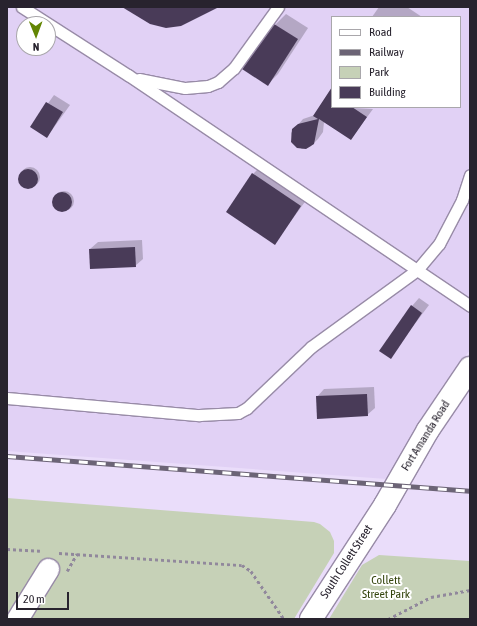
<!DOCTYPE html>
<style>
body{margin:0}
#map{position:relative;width:477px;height:626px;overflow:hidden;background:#eaddfa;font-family:"Asap Condensed",sans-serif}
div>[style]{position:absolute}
.built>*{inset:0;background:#e1d1f5}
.green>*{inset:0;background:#c6d1b7}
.shadow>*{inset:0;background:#0003}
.round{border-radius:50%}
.building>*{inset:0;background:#493b58}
.path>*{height:2.5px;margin-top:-1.25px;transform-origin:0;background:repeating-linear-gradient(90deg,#91889c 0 3px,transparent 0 6px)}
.roads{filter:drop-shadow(1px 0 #988ba7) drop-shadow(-1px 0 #988ba7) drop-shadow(0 1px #988ba7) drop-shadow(0 -1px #988ba7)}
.service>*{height:11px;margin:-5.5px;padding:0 5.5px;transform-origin:5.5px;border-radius:5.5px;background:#fff}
.minor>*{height:21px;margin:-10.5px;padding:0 10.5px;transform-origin:10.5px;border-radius:10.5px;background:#fff}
.tertiary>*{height:22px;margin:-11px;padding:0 11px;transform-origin:11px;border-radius:11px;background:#fff}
.rail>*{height:4.5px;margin-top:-2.25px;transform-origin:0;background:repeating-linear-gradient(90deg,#fff 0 9px,#6c6476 0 18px);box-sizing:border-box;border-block:1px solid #6c6476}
span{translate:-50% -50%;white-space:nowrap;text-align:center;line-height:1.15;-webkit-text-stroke:4px #fff;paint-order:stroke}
.street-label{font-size:12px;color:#28232e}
.park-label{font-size:12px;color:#34450d}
.frame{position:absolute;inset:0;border:8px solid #28232e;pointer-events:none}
.legend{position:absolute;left:331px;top:16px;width:130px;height:92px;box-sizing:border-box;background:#fff;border:1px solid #a9a7ab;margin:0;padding:5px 7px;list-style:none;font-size:12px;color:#28232e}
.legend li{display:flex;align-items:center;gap:8px;height:20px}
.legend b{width:20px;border:1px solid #a9a7ab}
.north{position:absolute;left:16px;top:16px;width:40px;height:40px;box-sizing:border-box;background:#fff;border:1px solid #a9a7ab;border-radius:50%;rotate:179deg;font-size:11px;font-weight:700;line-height:16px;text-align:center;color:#28232e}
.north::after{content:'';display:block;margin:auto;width:14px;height:18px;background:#638603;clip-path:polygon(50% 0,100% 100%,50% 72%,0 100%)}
.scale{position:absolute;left:16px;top:592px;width:53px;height:18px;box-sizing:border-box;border:2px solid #28232e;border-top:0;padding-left:5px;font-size:12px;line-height:14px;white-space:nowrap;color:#28232e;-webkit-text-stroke:3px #fff;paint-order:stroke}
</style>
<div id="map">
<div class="built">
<i style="clip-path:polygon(evenodd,7px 7px,470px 7px,470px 350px,441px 388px,387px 479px,7px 451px,7px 7px,332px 17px,460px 17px,460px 107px,332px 107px,332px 17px,7px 7px,24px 24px,48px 24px,48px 48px,24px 48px,24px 24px)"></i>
</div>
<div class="green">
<i style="clip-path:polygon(7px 498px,314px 522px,320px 524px,330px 532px,334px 541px,334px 553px,294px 619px,7px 619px)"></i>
<i style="clip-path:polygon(379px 555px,470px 561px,470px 619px,329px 619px,362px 565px)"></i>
</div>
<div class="shadow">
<i style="clip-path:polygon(379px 7px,407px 7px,422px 17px,372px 17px)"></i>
<i style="clip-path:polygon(286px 14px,308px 28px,278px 74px,268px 84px,275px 25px)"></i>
<i style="clip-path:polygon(332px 90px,332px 107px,373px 109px,351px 139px,324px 122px,323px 132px,318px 139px,310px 147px,302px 149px,292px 141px,291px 133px,303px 119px,315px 115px)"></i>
<i style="clip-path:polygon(54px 95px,70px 105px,47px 137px,31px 127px)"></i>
<i class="round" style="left:20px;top:167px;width:20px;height:20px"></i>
<i style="clip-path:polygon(260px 167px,307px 199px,275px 243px,253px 174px)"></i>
<i class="round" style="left:54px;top:191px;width:20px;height:20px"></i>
<i style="clip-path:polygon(142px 240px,143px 259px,135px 266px,90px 249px,98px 242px)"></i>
<i style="clip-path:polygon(419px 298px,429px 305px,390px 357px,412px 306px)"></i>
<i style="clip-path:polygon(374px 387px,375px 408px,367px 415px,317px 397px,324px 389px)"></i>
</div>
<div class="building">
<i style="clip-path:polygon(122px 7px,219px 7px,181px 26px,166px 28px,150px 24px)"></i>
<i style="clip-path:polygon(274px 24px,298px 39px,268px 86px,242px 69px)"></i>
<i style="clip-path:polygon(332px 87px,332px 107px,352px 107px,367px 117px,351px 140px,319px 119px,314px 144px,306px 149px,297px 148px,291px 142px,292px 129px,298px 124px,318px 119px,313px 116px)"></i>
<i style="clip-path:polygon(46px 102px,63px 112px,47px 138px,30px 127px)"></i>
<i class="round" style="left:18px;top:169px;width:20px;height:20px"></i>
<i style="clip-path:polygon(252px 173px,301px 206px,275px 245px,226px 212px)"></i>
<i class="round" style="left:52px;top:192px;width:20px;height:20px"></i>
<i style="clip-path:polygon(135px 247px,136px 267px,90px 269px,89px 249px)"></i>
<i style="clip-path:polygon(411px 305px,422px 313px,391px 359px,379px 351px)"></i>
<i style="clip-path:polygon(367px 394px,368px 416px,317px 419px,316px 396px)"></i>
</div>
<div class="path">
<i style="left:7px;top:549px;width:33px;rotate:3deg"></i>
<i style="left:59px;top:553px;width:183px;rotate:3.8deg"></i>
<i style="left:242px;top:565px;width:11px;rotate:34deg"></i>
<i style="left:251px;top:571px;width:58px;rotate:55.5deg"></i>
<i style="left:67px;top:571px;width:20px;rotate:-60deg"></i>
<i style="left:388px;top:619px;width:48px;rotate:-27.1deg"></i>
<i style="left:431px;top:597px;width:40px;rotate:-10deg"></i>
</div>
<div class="roads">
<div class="service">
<i style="left:22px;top:7px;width:126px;rotate:32.7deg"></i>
<i style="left:128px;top:75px;width:413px;rotate:34deg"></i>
<i style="left:139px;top:79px;width:47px;rotate:11.1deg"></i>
<i style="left:185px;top:88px;width:23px;rotate:-5deg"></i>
<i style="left:208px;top:86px;width:11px;rotate:-22deg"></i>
<i style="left:218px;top:82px;width:21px;rotate:-41deg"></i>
<i style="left:234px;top:68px;width:75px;rotate:-54.2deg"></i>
<i style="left:7px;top:398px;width:193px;rotate:5.1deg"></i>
<i style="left:199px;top:415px;width:39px;rotate:-3deg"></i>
<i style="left:238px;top:413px;width:10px;rotate:-29deg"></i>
<i style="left:247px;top:408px;width:88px;rotate:-43.6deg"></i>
<i style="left:311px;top:347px;width:131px;rotate:-36deg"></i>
<i style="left:417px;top:270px;width:34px;rotate:-50deg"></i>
<i style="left:439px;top:244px;width:50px;rotate:-62.4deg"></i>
<i style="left:462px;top:200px;width:26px;rotate:-72deg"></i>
</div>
<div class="minor">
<i style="left:17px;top:619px;width:59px;rotate:-58.2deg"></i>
</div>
<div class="tertiary">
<i style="left:311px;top:619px;width:136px;rotate:-57deg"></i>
<i style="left:385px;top:505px;width:86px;rotate:-60.2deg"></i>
<i style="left:428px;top:430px;width:75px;rotate:-55.9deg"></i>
</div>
</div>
<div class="rail">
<i style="left:7px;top:456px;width:464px;rotate:4.3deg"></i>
</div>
<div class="street-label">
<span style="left:426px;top:436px;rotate:-58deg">Fort Amanda Road</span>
<span style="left:347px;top:562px;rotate:-57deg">South Collett Street</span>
</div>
<div class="park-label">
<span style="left:386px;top:588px">Collett<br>Street Park</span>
</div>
<div class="frame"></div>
<ul class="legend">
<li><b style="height:5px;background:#fff"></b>Road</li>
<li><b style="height:5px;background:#6c6476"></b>Railway</li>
<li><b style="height:11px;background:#c6d1b7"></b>Park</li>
<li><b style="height:11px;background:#493b58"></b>Building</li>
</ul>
<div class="north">N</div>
<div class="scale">20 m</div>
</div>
